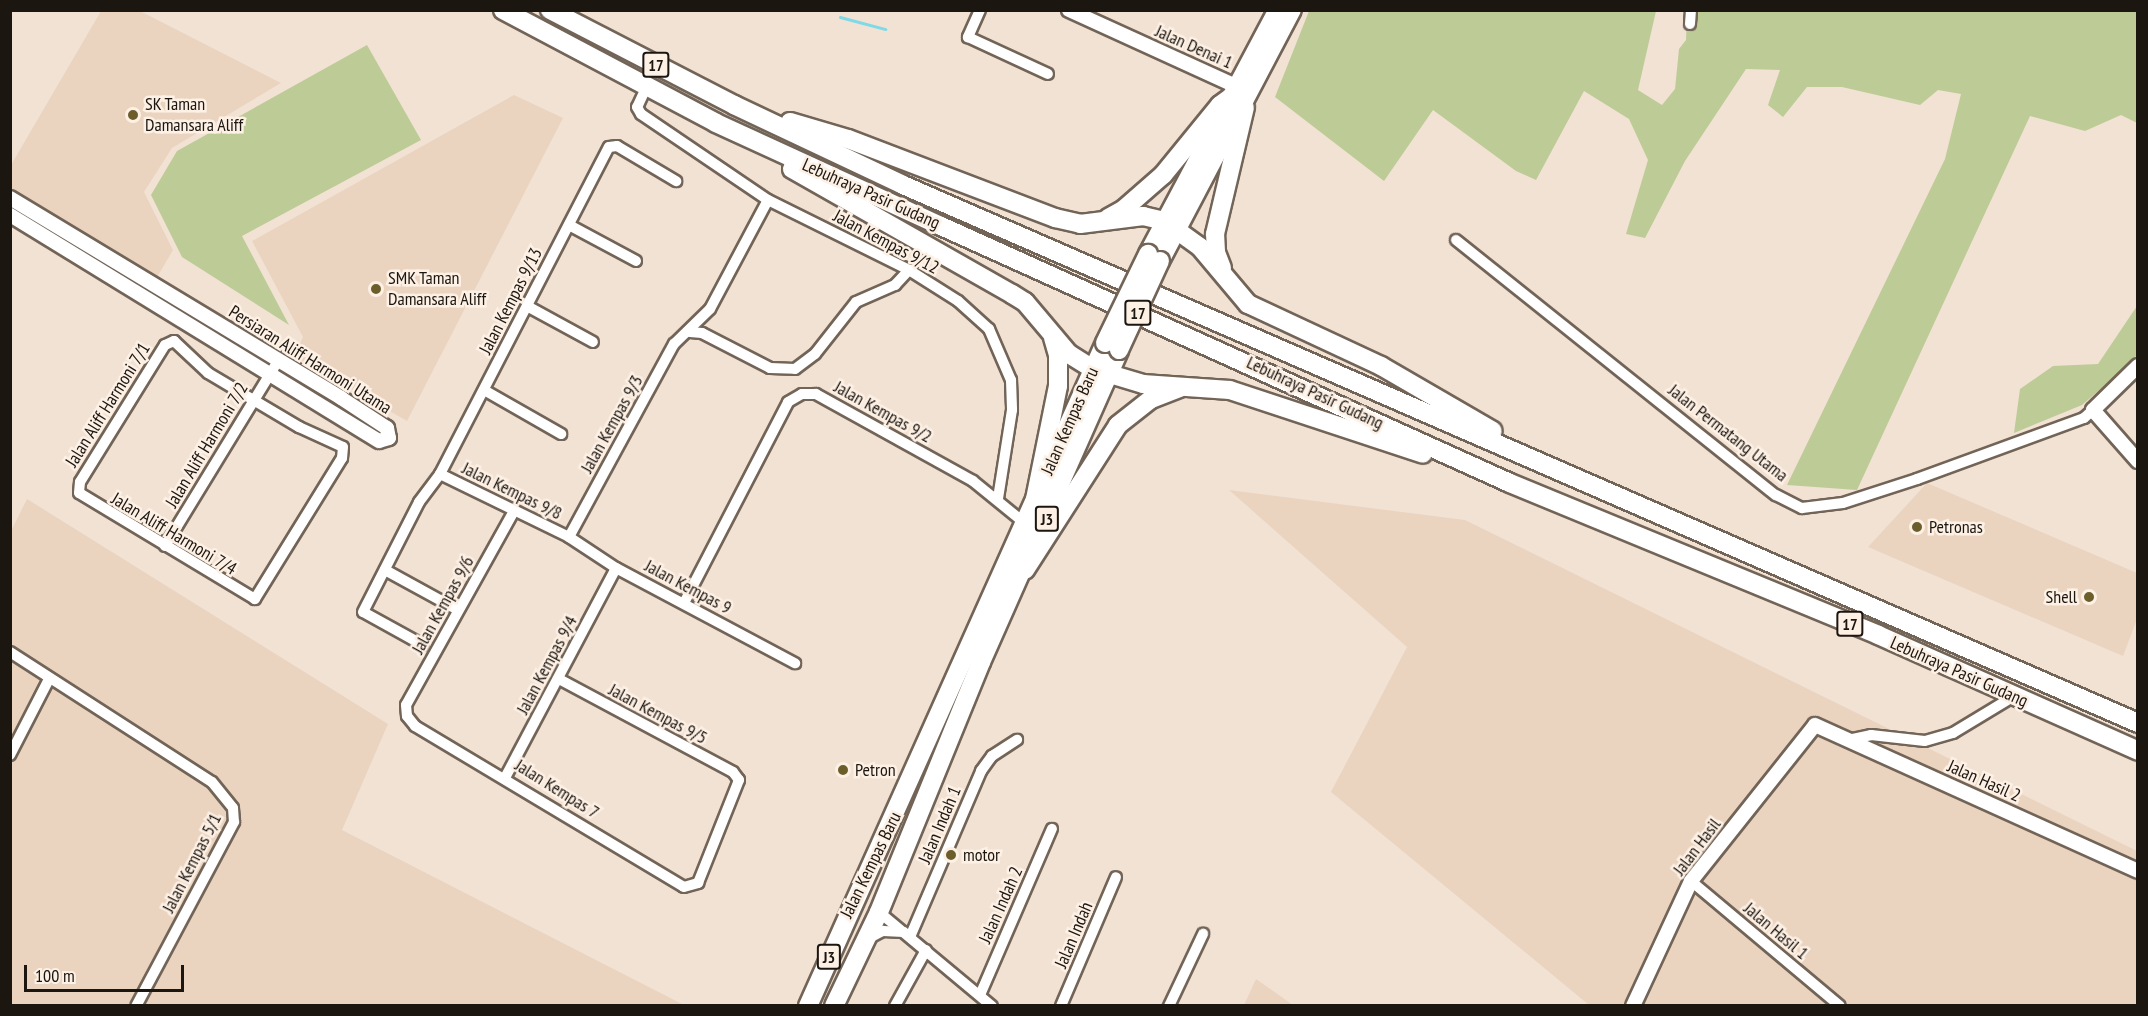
<!DOCTYPE html>
<style>
body{margin:0}
#map{position:relative;width:2148px;height:1016px;overflow:hidden;background:#f2e2d4;font-family:"PT Sans Narrow",sans-serif}
div>[style]{position:absolute}
.built>*{inset:0;background:#ead4c0}
.green>*{inset:0;background:#bdcb96}
.stream>*{height:3px;margin:-1.5px;padding:0 1.5px;transform-origin:1.5px;border-radius:1.5px;background:#7fd9e6}
.roads{filter:drop-shadow(2px 0 #726457) drop-shadow(-2px 0 #726457) drop-shadow(0 2px #726457) drop-shadow(0 -2px #726457)}
.minor>*{height:10px;margin:-5px;padding:0 5px;transform-origin:5px;border-radius:5px;background:#fff}
.tertiary>*{height:14px;margin:-7px;padding:0 7px;transform-origin:7px;border-radius:7px;background:#fff}
.primary>*{height:18px;margin:-9px;padding:0 9px;transform-origin:9px;border-radius:9px;background:#fff}
.trunk>*{height:18px;margin:-9px;padding:0 9px;transform-origin:9px;border-radius:9px;background:#fff}
.bridges{filter:drop-shadow(2px 0 #726457) drop-shadow(-2px 0 #726457) drop-shadow(0 2px #726457) drop-shadow(0 -2px #726457)}
.primary-bridge>*{height:18px;margin:-9px;padding:0 9px;transform-origin:9px;border-radius:9px;background:#fff}
.dots>*{width:16px;height:16px;translate:-50% -50%;box-sizing:border-box;border:3px solid #fdf0e4;border-radius:50%}
span{translate:-50% -50%;white-space:nowrap;text-align:center;line-height:1.15;-webkit-text-stroke:5px #fdf0e4;paint-order:stroke}
.shield-label span{padding:2px 4px;background:#fdf0e4;border:2px solid;border-radius:4px;-webkit-text-stroke-width:0}
.shield-label{font-size:16px;color:#1c1611;font-weight:700}
.street-label{font-size:18px;color:#1c1611}
.poi-label{font-size:18px;color:#1c1611}
.left{translate:0 -50%;text-align:left}
.right{translate:-100% -50%;text-align:right}
.frame{position:absolute;inset:0;border:12px solid #1c1611;pointer-events:none}
.scale{position:absolute;left:24px;top:965px;width:160px;height:27px;box-sizing:border-box;border:3px solid #1c1611;border-top:0;padding-left:8px;font-size:18px;line-height:21px;white-space:nowrap;color:#1c1611;-webkit-text-stroke:4px #fdf0e4;paint-order:stroke}
</style>
<div id="map">
<div class="built">
<i style="clip-path:polygon(101px 11px,140px 11px,281px 83px,172px 148px,144px 192px,173px 250px,156px 279px,11px 190px,11px 165px)"></i>
<i style="clip-path:polygon(514px 95px,563px 118px,407px 421px,294px 356px,303px 337px,252px 241px)"></i>
<i style="clip-path:polygon(1927px 483px,2137px 573px,2137px 619px,2123px 656px,1868px 547px)"></i>
<i style="clip-path:polygon(1229px 490px,1465px 520px,2137px 851px,2137px 1005px,1589px 1005px,1331px 792px,1407px 647px)"></i>
<i style="clip-path:polygon(27px 499px,388px 724px,342px 830px,684px 1005px,11px 1005px,10px 533px)"></i>
<i style="clip-path:polygon(1256px 979px,1293px 1005px,1244px 1005px)"></i>
</div>
<div class="green">
<i style="clip-path:polygon(1309px 11px,1656px 11px,1638px 90px,1662px 105px,1675px 89px,1679px 49px,1686px 40px,1687px 11px,2137px 11px,2137px 123px,2121px 115px,2085px 131px,2030px 116px,1857px 490px,1787px 485px,1945px 159px,1961px 94px,1938px 90px,1920px 105px,1842px 87px,1807px 87px,1783px 117px,1768px 105px,1780px 70px,1746px 69px,1685px 161px,1645px 238px,1626px 234px,1648px 160px,1629px 119px,1584px 91px,1536px 180px,1516px 171px,1433px 110px,1384px 181px,1275px 97px)"></i>
<i style="clip-path:polygon(367px 45px,421px 140px,242px 236px,289px 325px,182px 257px,151px 195px,177px 151px)"></i>
<i style="clip-path:polygon(2137px 306px,2137px 354px,2133px 361px,2082px 405px,2014px 433px,2020px 389px,2053px 366px,2098px 364px)"></i>
</div>
<div class="stream">
<i style="left:840px;top:17px;width:47px;rotate:14.9deg"></i>
</div>
<div class="roads">
<div class="minor">
<i style="left:980px;top:10px;width:30px;rotate:114deg"></i>
<i style="left:968px;top:37px;width:88px;rotate:24.8deg"></i>
<i style="left:1690px;top:24px;width:14px;rotate:-86deg"></i>
<i style="left:646px;top:88px;width:21px;rotate:115deg"></i>
<i style="left:637px;top:107px;width:8px;rotate:60deg"></i>
<i style="left:641px;top:114px;width:153px;rotate:34.1deg"></i>
<i style="left:768px;top:200px;width:157px;rotate:26.4deg"></i>
<i style="left:909px;top:270px;width:58px;rotate:32.3deg"></i>
<i style="left:958px;top:301px;width:42px;rotate:42.1deg"></i>
<i style="left:989px;top:329px;width:56px;rotate:66.7deg"></i>
<i style="left:1011px;top:380px;width:30px;rotate:88deg"></i>
<i style="left:1012px;top:410px;width:89px;rotate:99deg"></i>
<i style="left:569px;top:225px;width:76px;rotate:28.2deg"></i>
<i style="left:1456px;top:240px;width:409px;rotate:38.6deg"></i>
<i style="left:1776px;top:495px;width:29px;rotate:27deg"></i>
<i style="left:1802px;top:508px;width:41px;rotate:-7deg"></i>
<i style="left:1843px;top:503px;width:78px;rotate:-18deg"></i>
<i style="left:1917px;top:479px;width:178px;rotate:-20.1deg"></i>
<i style="left:2084px;top:418px;width:12px;rotate:-42deg"></i>
<i style="left:527px;top:306px;width:75px;rotate:28.6deg"></i>
<i style="left:690px;top:332px;width:12px;rotate:5deg"></i>
<i style="left:702px;top:333px;width:76px;rotate:27.2deg"></i>
<i style="left:770px;top:368px;width:25px;rotate:2deg"></i>
<i style="left:795px;top:369px;width:25px;rotate:-37deg"></i>
<i style="left:815px;top:354px;width:66px;rotate:-51.7deg"></i>
<i style="left:856px;top:302px;width:43px;rotate:-23.6deg"></i>
<i style="left:895px;top:285px;width:21px;rotate:-47deg"></i>
<i style="left:174px;top:341px;width:47px;rotate:43.3deg"></i>
<i style="left:208px;top:373px;width:106px;rotate:30.7deg"></i>
<i style="left:299px;top:427px;width:48px;rotate:24.4deg"></i>
<i style="left:343px;top:447px;width:11px;rotate:95deg"></i>
<i style="left:342px;top:458px;width:166px;rotate:121.7deg"></i>
<i style="left:255px;top:599px;width:205px;rotate:-148.9deg"></i>
<i style="left:79px;top:493px;width:11px;rotate:-85deg"></i>
<i style="left:80px;top:482px;width:161px;rotate:-58.2deg"></i>
<i style="left:165px;top:345px;width:10px;rotate:-24deg"></i>
<i style="left:484px;top:390px;width:89px;rotate:29.7deg"></i>
<i style="left:440px;top:474px;width:144px;rotate:26deg"></i>
<i style="left:569px;top:537px;width:56px;rotate:33.4deg"></i>
<i style="left:616px;top:568px;width:203px;rotate:28deg"></i>
<i style="left:514px;top:511px;width:222px;rotate:119.1deg"></i>
<i style="left:406px;top:705px;width:11px;rotate:85deg"></i>
<i style="left:407px;top:716px;width:13px;rotate:51deg"></i>
<i style="left:415px;top:726px;width:313px;rotate:30.9deg"></i>
<i style="left:684px;top:887px;width:15px;rotate:-16deg"></i>
<i style="left:698px;top:883px;width:111px;rotate:-68.3deg"></i>
<i style="left:739px;top:780px;width:10px;rotate:-127deg"></i>
<i style="left:733px;top:772px;width:197px;rotate:-151.9deg"></i>
<i style="left:569px;top:537px;width:220px;rotate:-61.5deg"></i>
<i style="left:674px;top:344px;width:50px;rotate:-44.2deg"></i>
<i style="left:710px;top:309px;width:123px;rotate:-62deg"></i>
<i style="left:165px;top:546px;width:217px;rotate:-58.6deg"></i>
<i style="left:385px;top:570px;width:83px;rotate:28.7deg"></i>
<i style="left:684px;top:603px;width:226px;rotate:-62.6deg"></i>
<i style="left:788px;top:402px;width:16px;rotate:-30deg"></i>
<i style="left:802px;top:394px;width:14px"></i>
<i style="left:816px;top:394px;width:179px;rotate:29deg"></i>
<i style="left:973px;top:481px;width:68px;rotate:39.1deg"></i>
<i style="left:423px;top:645px;width:68px;rotate:-151.2deg"></i>
<i style="left:363px;top:612px;width:123px;rotate:-63deg"></i>
<i style="left:419px;top:502px;width:35px;rotate:-53deg"></i>
<i style="left:440px;top:474px;width:368px;rotate:-62.7deg"></i>
<i style="left:609px;top:147px;width:8px;rotate:-7deg"></i>
<i style="left:617px;top:146px;width:69px;rotate:30.7deg"></i>
<i style="left:10px;top:652px;width:240px;rotate:32.8deg"></i>
<i style="left:212px;top:782px;width:33px;rotate:51deg"></i>
<i style="left:233px;top:808px;width:14px;rotate:86deg"></i>
<i style="left:234px;top:822px;width:208px;rotate:118deg"></i>
<i style="left:1848px;top:740px;width:24px;rotate:-12deg"></i>
<i style="left:1871px;top:735px;width:54px;rotate:6.3deg"></i>
<i style="left:1925px;top:741px;width:29px;rotate:-16deg"></i>
<i style="left:1953px;top:733px;width:71px;rotate:-31.2deg"></i>
<i style="left:10px;top:755px;width:85px;rotate:-62.8deg"></i>
<i style="left:506px;top:776px;width:235px;rotate:-62.1deg"></i>
<i style="left:1691px;top:881px;width:194px;rotate:40deg"></i>
<i style="left:879px;top:912px;width:147px;rotate:39.8deg"></i>
<i style="left:910px;top:937px;width:181px;rotate:-66.8deg"></i>
<i style="left:981px;top:771px;width:19px;rotate:-54deg"></i>
<i style="left:992px;top:756px;width:30px;rotate:-33deg"></i>
<i style="left:867px;top:939px;width:18px;rotate:-27deg"></i>
<i style="left:883px;top:931px;width:21px;rotate:3deg"></i>
<i style="left:980px;top:995px;width:181px;rotate:-66.6deg"></i>
<i style="left:895px;top:1006px;width:64px;rotate:-61deg"></i>
<i style="left:1061px;top:1006px;width:140px;rotate:-66.9deg"></i>
<i style="left:1169px;top:1006px;width:80px;rotate:-64.7deg"></i>
</div>
<div class="tertiary">
<i style="left:1069px;top:10px;width:186px;rotate:24.5deg"></i>
<i style="left:10px;top:198px;width:387px;rotate:31.1deg"></i>
<i style="left:341px;top:398px;width:55px;rotate:33.1deg"></i>
<i style="left:387px;top:428px;width:10px;rotate:79deg"></i>
<i style="left:389px;top:438px;width:10px;rotate:163deg"></i>
<i style="left:379px;top:441px;width:433px;rotate:-148.5deg"></i>
<i style="left:2138px;top:366px;width:63px;rotate:135.6deg"></i>
<i style="left:2093px;top:410px;width:68px;rotate:48.6deg"></i>
<i style="left:1633px;top:1006px;width:138px;rotate:-65.1deg"></i>
<i style="left:1691px;top:881px;width:199px;rotate:-51.5deg"></i>
<i style="left:1815px;top:725px;width:354px;rotate:24.3deg"></i>
</div>
<div class="primary">
<i style="left:1148px;top:254px;width:276px;rotate:-62deg"></i>
<i style="left:1160px;top:261px;width:284px;rotate:-62.3deg"></i>
<i style="left:808px;top:1006px;width:726px;rotate:-65.87deg"></i>
<i style="left:834px;top:1006px;width:104px;rotate:-64.4deg"></i>
<i style="left:879px;top:912px;width:270px;rotate:-67.8deg"></i>
<i style="left:981px;top:662px;width:341px;rotate:-66.1deg"></i>
</div>
<div class="trunk">
<i style="left:503px;top:10px;width:241px;rotate:27.9deg"></i>
<i style="left:716px;top:123px;width:247px;rotate:24.6deg"></i>
<i style="left:941px;top:226px;width:624px;rotate:24.31deg"></i>
<i style="left:1510px;top:483px;width:398px;rotate:22.4deg"></i>
<i style="left:1878px;top:635px;width:285px;rotate:24deg"></i>
<i style="left:550px;top:10px;width:207px;rotate:27.3deg"></i>
<i style="left:734px;top:105px;width:187px;rotate:25.3deg"></i>
<i style="left:903px;top:185px;width:1347px;rotate:23.54deg"></i>
<i style="left:790px;top:122px;width:60px;rotate:16.3deg"></i>
<i style="left:848px;top:139px;width:222px;rotate:20.9deg"></i>
<i style="left:1055px;top:218px;width:26px;rotate:13deg"></i>
<i style="left:1080px;top:224px;width:64px;rotate:-7.2deg"></i>
<i style="left:1143px;top:216px;width:22px;rotate:13deg"></i>
<i style="left:1164px;top:221px;width:44px;rotate:35.8deg"></i>
<i style="left:1200px;top:247px;width:75px;rotate:49.9deg"></i>
<i style="left:1248px;top:304px;width:147px;rotate:25deg"></i>
<i style="left:1381px;top:366px;width:129px;rotate:30.1deg"></i>
<i style="left:792px;top:169px;width:253px;rotate:29.6deg"></i>
<i style="left:1012px;top:294px;width:15px;rotate:32deg"></i>
<i style="left:1025px;top:302px;width:68px;rotate:49.8deg"></i>
<i style="left:1069px;top:354px;width:28px;rotate:32deg"></i>
<i style="left:1093px;top:369px;width:52px;rotate:16.7deg"></i>
<i style="left:1143px;top:384px;width:87px;rotate:3.9deg"></i>
<i style="left:1230px;top:390px;width:203px;rotate:18.3deg"></i>
<i style="left:1108px;top:218px;width:18px;rotate:-29deg"></i>
<i style="left:1124px;top:209px;width:52px;rotate:-41.1deg"></i>
<i style="left:1163px;top:175px;width:90px;rotate:-50.8deg"></i>
<i style="left:1220px;top:105px;width:17px;rotate:-36deg"></i>
<i style="left:1222px;top:268px;width:17px;rotate:-111deg"></i>
<i style="left:1216px;top:252px;width:18px;rotate:-93deg"></i>
<i style="left:1215px;top:234px;width:130px;rotate:-76.7deg"></i>
<i style="left:1034px;top:504px;width:120px;rotate:-78.5deg"></i>
<i style="left:1058px;top:386px;width:31px;rotate:-90deg"></i>
<i style="left:1058px;top:355px;width:18px;rotate:-106deg"></i>
<i style="left:1025px;top:570px;width:172px;rotate:-57.3deg"></i>
<i style="left:1118px;top:425px;width:42px;rotate:-38.2deg"></i>
<i style="left:1151px;top:399px;width:31px;rotate:-21deg"></i>
</div>
</div>
<div class="bridges">
<div class="primary-bridge">
<i style="left:1105px;top:343px;width:99px;rotate:-64.2deg"></i>
<i style="left:1119px;top:350px;width:98px;rotate:-65.3deg"></i>
</div>
</div>
<div class="dots">
<i style="left:133px;top:115px;background:#6c5e2b"></i>
<i style="left:376px;top:289px;background:#6c5e2b"></i>
<i style="left:1917px;top:527px;background:#6c5e2b"></i>
<i style="left:2089px;top:597px;background:#6c5e2b"></i>
<i style="left:843px;top:770px;background:#6c5e2b"></i>
<i style="left:951px;top:855px;background:#6c5e2b"></i>
</div>
<div class="shield-label">
<span style="left:656px;top:65px">17</span>
<span style="left:1138px;top:313px">17</span>
<span style="left:1047px;top:519px">J3</span>
<span style="left:1850px;top:624px">17</span>
<span style="left:829px;top:957px">J3</span>
</div>
<div class="street-label">
<span style="left:1194px;top:47px;rotate:24deg">Jalan Denai 1</span>
<span style="left:871px;top:194px;rotate:24deg">Lebuhraya Pasir Gudang</span>
<span style="left:886px;top:242px;rotate:28deg">Jalan Kempas 9/12</span>
<span style="left:511px;top:301px;rotate:-63deg">Jalan Kempas 9/13</span>
<span style="left:310px;top:360px;rotate:32deg">Persiaran Aliff Harmoni Utama</span>
<span style="left:1315px;top:393px;rotate:25deg">Lebuhraya Pasir Gudang</span>
<span style="left:108px;top:405px;rotate:-58deg">Jalan Aliff Harmoni 7/1</span>
<span style="left:883px;top:412px;rotate:29deg">Jalan Kempas 9/2</span>
<span style="left:1070px;top:421px;rotate:-66deg">Jalan Kempas Baru</span>
<span style="left:612px;top:424px;rotate:-61deg">Jalan Kempas 9/3</span>
<span style="left:1728px;top:433px;rotate:38deg">Jalan Permatang Utama</span>
<span style="left:207px;top:445px;rotate:-59deg">Jalan Aliff Harmoni 7/2</span>
<span style="left:512px;top:491px;rotate:26deg">Jalan Kempas 9/8</span>
<span style="left:174px;top:534px;rotate:31deg">Jalan Aliff Harmoni 7/4</span>
<span style="left:688px;top:587px;rotate:28deg">Jalan Kempas 9</span>
<span style="left:443px;top:605px;rotate:-61deg">Jalan Kempas 9/6</span>
<span style="left:547px;top:665px;rotate:-62deg">Jalan Kempas 9/4</span>
<span style="left:1959px;top:672px;rotate:24deg">Lebuhraya Pasir Gudang</span>
<span style="left:658px;top:714px;rotate:28deg">Jalan Kempas 9/5</span>
<span style="left:1984px;top:781px;rotate:24deg">Jalan Hasil 2</span>
<span style="left:557px;top:789px;rotate:32deg">Jalan Kempas 7</span>
<span style="left:940px;top:825px;rotate:-67deg">Jalan Indah 1</span>
<span style="left:1697px;top:847px;rotate:-53deg">Jalan Hasil</span>
<span style="left:192px;top:863px;rotate:-63deg">Jalan Kempas 5/1</span>
<span style="left:871px;top:865px;rotate:-64deg">Jalan Kempas Baru</span>
<span style="left:1001px;top:905px;rotate:-66deg">Jalan Indah 2</span>
<span style="left:1776px;top:931px;rotate:40deg">Jalan Hasil 1</span>
<span style="left:1074px;top:935px;rotate:-67deg">Jalan Indah</span>
</div>
<div class="poi-label">
<span class="left" style="left:145px;top:115px">SK Taman<br>Damansara Aliff</span>
<span class="left" style="left:388px;top:289px">SMK Taman<br>Damansara Aliff</span>
<span class="left" style="left:1929px;top:527px">Petronas</span>
<span class="right" style="left:2077px;top:597px">Shell</span>
<span class="left" style="left:855px;top:770px">Petron</span>
<span class="left" style="left:963px;top:855px">motor</span>
</div>
<div class="frame"></div>
<div class="scale">100 m</div>
</div>
